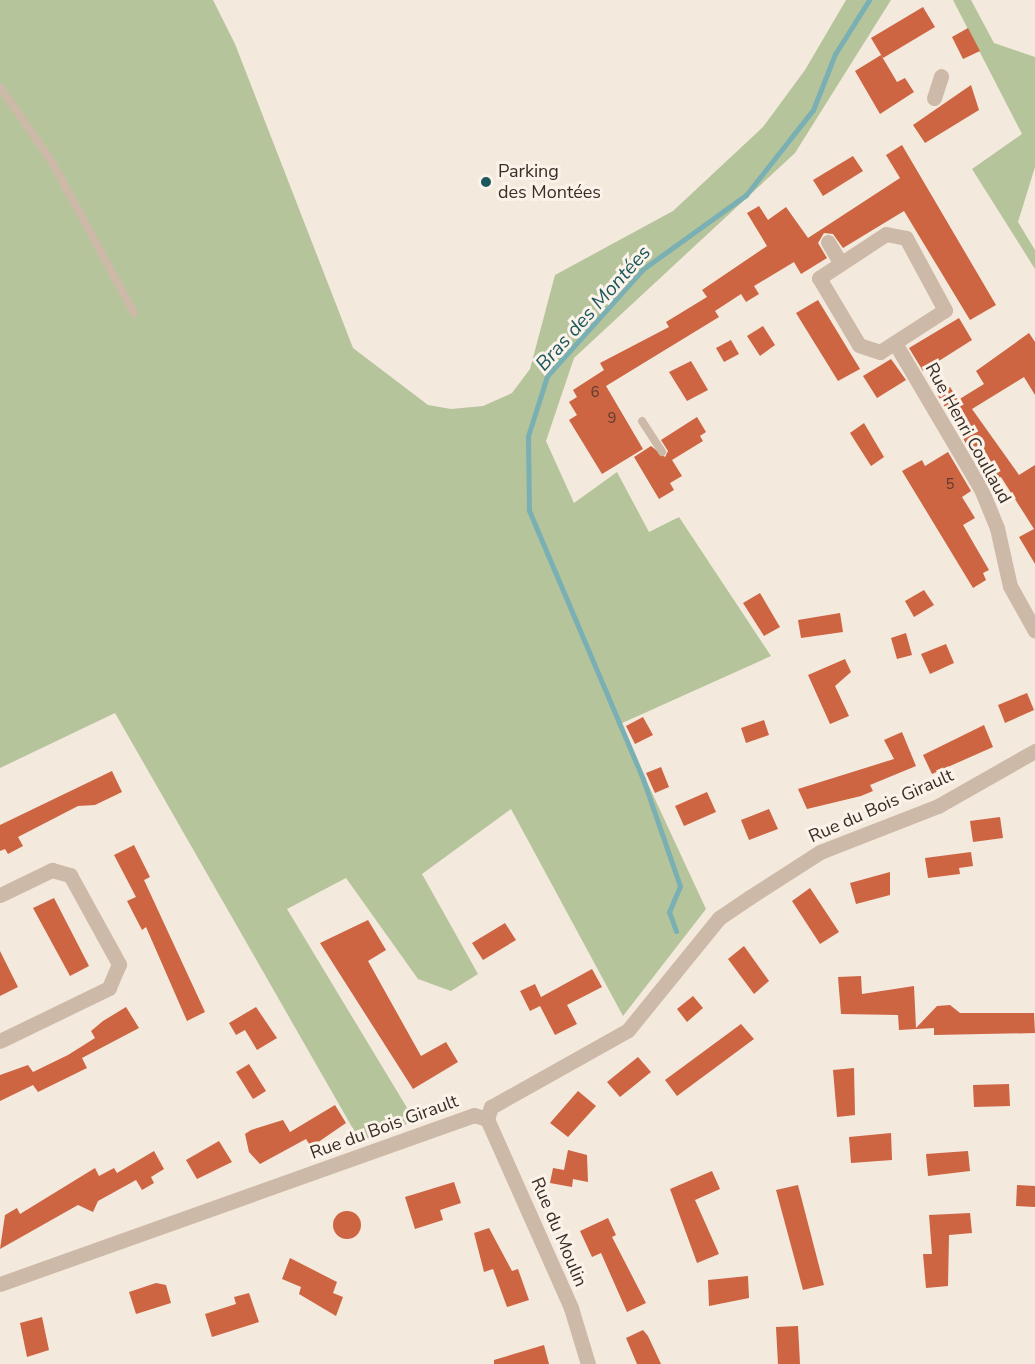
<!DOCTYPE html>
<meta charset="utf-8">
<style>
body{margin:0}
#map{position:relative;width:1035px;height:1364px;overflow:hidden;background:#f4e9dd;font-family:"Nunito Sans",sans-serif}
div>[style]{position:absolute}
.green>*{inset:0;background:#b6c49b}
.stream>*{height:5px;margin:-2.5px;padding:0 2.5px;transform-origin:2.5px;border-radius:2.5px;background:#7ab0b3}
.building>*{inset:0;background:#cd6442}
.round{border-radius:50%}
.service>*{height:8px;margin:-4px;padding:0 4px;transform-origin:4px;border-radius:4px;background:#cdb9a7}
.minor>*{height:15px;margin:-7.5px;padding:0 7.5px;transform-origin:7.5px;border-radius:7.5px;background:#cdb9a7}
.tertiary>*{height:15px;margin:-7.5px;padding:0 7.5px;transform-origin:7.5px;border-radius:7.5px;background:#cdb9a7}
.dots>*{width:16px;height:16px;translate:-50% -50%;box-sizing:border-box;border:3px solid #fbf3e9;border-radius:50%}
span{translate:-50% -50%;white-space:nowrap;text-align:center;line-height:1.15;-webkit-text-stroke:6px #fbf3e9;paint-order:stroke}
.number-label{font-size:15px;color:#5e3c2e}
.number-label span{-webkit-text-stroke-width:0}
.poi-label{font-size:18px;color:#392e28}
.left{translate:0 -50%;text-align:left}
.street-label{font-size:18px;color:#392e28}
.water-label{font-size:20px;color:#1b585d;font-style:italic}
</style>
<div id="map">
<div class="green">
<i style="clip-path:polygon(0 0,213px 0,235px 44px,353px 348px,428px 405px,451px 409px,483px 406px,512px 393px,530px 369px,555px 275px,673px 211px,763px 127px,805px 70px,846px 0,891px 0,795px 153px,574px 358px,546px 441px,574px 503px,617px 472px,649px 532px,679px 517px,771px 656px,620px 724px,706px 909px,623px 1016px,511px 809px,422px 874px,478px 974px,451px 991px,418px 979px,346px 878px,287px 909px,415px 1121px,360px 1141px,115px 713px,0 768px)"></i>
<i style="clip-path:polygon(953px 0,971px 0,994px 43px,1035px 57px,1035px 167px,1018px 222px,1035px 250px,1035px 269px,972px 169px,1022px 134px)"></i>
</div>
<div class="stream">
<i style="left:676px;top:931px;width:20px;rotate:-110deg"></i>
<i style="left:669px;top:912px;width:28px;rotate:-67deg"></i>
<i style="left:680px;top:886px;width:113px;rotate:-109.1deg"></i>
<i style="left:643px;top:779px;width:292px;rotate:-113deg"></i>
<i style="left:529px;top:510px;width:74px;rotate:-90.8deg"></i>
<i style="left:528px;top:436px;width:63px;rotate:-72.4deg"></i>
<i style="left:547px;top:376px;width:144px;rotate:-48.1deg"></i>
<i style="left:643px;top:269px;width:127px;rotate:-35.7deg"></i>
<i style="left:746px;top:195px;width:108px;rotate:-51.8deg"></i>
<i style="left:813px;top:110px;width:60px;rotate:-68.6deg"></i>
<i style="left:835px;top:54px;width:64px;rotate:-57.8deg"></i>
</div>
<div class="building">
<i style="clip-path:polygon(923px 7px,935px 27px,883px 58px,871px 38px)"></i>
<i style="clip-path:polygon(968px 28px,980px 51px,963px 59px,952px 37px)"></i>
<i style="clip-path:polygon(881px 55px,897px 82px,905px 78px,914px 92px,880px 114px,855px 71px)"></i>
<i style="clip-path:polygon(971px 85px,979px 110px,925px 143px,913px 125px)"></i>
<i style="clip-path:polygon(902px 145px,996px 305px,970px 320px,904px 211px,843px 248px,833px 234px,824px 233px,818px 243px,827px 258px,801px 274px,794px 262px,754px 286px,759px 294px,746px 302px,741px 294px,715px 311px,719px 317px,606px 386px,643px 449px,602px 474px,569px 420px,577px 415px,569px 402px,577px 397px,573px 390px,604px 370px,600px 363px,669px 327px,666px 322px,707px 297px,702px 290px,767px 246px,747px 213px,759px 206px,768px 220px,786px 207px,808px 238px,900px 178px,886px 155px)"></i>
<i style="clip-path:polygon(853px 156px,863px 171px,823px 196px,813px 180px)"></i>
<i style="clip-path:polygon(818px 300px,860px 369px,838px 381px,796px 313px)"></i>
<i style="clip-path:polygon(959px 318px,972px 340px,923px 371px,909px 348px)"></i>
<i style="clip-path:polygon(763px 326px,775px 345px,760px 356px,747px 336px)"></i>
<i style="clip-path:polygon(1029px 333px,1035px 342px,1035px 395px,1024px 377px,972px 409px,1019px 475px,1035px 465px,1035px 564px,1019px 537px,1034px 529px,1001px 477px,988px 481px,937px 394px,950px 387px,958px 400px,984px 384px,976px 371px)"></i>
<i style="clip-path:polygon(731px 340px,739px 354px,724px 362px,716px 348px)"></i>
<i style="clip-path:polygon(891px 359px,906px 380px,877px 398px,863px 376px)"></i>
<i style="clip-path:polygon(691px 361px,708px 390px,687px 401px,669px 372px)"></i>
<i style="clip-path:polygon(697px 417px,706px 432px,700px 436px,703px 441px,672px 460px,682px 476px,670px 483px,674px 490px,659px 499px,634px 457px,651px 446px,665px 457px,668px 451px,661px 440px)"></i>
<i style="clip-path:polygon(864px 423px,884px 457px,871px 466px,850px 433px)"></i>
<i style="clip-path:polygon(948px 452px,971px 491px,962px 497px,975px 518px,963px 525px,989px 570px,983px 573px,986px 580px,973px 588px,902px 471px,922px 460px,925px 466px)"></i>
<i style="clip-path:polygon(924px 590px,934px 605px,914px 617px,905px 601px)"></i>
<i style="clip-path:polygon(760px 593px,780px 627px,764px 636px,743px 603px)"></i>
<i style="clip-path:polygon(840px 613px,843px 632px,801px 638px,798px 620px)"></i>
<i style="clip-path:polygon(906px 633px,912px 655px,897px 659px,891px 638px)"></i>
<i style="clip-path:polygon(946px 644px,954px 663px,930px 674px,921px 654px)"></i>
<i style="clip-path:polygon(845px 659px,851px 672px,835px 686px,849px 716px,830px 724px,808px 675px)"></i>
<i style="clip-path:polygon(1027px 693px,1034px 710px,1005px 723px,998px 705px)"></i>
<i style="clip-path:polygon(643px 717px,653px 735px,635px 744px,626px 726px)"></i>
<i style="clip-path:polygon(764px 720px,769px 735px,746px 743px,741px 728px)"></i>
<i style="clip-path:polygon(984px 725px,993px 747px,932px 774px,923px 755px)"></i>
<i style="clip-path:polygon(902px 732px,916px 766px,870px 785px,873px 791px,861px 796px,807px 809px,798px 789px,894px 759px,884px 740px)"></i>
<i style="clip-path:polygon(661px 767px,669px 787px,655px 793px,646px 773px)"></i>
<i style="clip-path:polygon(112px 771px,122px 792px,95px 805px,78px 806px,18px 837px,23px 846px,8px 854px,5px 849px,0 851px,0 825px)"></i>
<i style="clip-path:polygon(707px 792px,716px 812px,684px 826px,675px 806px)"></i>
<i style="clip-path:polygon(769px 809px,778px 829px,749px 840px,741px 820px)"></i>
<i style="clip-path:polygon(1000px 817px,1003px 838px,973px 842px,970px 821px)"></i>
<i style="clip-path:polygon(134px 845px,150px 877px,144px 880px,205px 1012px,187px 1021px,146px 927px,142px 930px,127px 901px,136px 897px,114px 855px)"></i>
<i style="clip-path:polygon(971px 852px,973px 866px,959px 868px,960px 874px,928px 878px,925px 858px)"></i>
<i style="clip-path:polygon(890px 872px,890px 895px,856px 904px,850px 883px)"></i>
<i style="clip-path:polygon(810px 888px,839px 932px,820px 944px,792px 901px)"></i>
<i style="clip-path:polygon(54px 898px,89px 966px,70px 976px,33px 908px)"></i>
<i style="clip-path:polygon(368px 920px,386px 950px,368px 961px,421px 1056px,446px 1042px,458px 1062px,413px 1089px,320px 943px)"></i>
<i style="clip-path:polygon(505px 923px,516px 940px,483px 960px,472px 943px)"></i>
<i style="clip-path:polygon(744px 946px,769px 981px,754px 994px,728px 959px)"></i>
<i style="clip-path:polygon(0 951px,18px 987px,0 996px)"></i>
<i style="clip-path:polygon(592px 969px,602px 987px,567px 1005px,577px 1024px,555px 1035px,540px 1006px,530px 1011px,520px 991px,535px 984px,541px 997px)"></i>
<i style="clip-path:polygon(861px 976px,862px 994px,914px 986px,916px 1028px,937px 1006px,950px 1005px,960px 1013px,1034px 1013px,1035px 1033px,934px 1035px,934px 1028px,899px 1030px,898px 1015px,841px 1014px,838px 977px)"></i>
<i style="clip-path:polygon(693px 996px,703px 1008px,687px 1022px,677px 1009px)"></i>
<i style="clip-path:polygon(126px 1007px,139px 1028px,82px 1058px,87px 1068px,38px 1092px,33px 1085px,0 1101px,0 1075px,28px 1065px,33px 1072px,68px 1055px,95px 1038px,91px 1031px,103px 1021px)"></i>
<i style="clip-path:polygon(256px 1007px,277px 1038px,257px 1050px,245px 1030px,236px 1035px,229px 1023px)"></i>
<i style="clip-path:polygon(741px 1024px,754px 1039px,677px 1096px,665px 1080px)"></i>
<i style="clip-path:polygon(638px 1057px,651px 1072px,620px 1097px,607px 1082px)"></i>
<i style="clip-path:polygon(249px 1064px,266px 1091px,253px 1099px,236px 1072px)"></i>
<i style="clip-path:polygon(854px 1068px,855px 1115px,837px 1117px,833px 1070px)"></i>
<i style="clip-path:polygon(1009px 1084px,1010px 1106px,974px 1107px,973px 1085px)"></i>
<i style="clip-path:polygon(578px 1091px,596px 1106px,568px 1137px,550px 1123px)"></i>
<i style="clip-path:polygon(335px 1105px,346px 1123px,311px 1147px,306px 1139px,260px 1164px,249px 1152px,245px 1134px,251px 1130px,283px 1120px,290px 1132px)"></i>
<i style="clip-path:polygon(891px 1133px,892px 1160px,851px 1163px,849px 1137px)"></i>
<i style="clip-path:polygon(219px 1141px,232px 1162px,197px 1179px,186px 1160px)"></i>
<i style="clip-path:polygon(568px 1150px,587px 1155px,588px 1182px,573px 1179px,572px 1187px,550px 1183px,553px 1168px,564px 1170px)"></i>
<i style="clip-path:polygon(154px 1151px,164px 1169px,151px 1177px,154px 1183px,142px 1190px,136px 1180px,98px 1201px,93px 1212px,78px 1205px,0 1249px,5px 1215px,17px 1208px,20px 1214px,95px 1168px,99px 1176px,114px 1168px,117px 1173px)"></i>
<i style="clip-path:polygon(968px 1151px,970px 1171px,928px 1176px,926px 1154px)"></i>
<i style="clip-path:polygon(712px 1171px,720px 1189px,695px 1200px,719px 1254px,697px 1263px,670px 1189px)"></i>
<i style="clip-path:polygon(454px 1182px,461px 1203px,440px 1210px,443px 1220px,415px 1229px,405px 1197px)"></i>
<i style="clip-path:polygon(798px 1185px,824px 1285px,803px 1290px,776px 1190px)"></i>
<i style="clip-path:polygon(1017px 1185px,1035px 1186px,1035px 1207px,1016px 1206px)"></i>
<i class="round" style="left:333px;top:1211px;width:28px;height:28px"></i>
<i style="clip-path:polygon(970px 1213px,972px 1233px,949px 1235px,948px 1286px,926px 1288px,923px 1254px,932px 1254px,929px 1215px)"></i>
<i style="clip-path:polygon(608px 1218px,616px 1235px,612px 1237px,646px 1303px,627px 1312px,601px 1253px,592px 1257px,580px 1231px)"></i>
<i style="clip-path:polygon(489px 1228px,512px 1271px,518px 1269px,529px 1300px,507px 1307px,493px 1269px,484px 1272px,474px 1233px)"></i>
<i style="clip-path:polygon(290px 1258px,337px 1282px,333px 1293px,343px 1297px,336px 1316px,299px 1294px,301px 1287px,282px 1279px)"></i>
<i style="clip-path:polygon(748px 1276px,749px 1298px,709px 1306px,708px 1280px)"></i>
<i style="clip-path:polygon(156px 1283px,166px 1285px,171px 1303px,136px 1314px,129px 1292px)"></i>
<i style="clip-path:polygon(249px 1293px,259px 1322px,212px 1337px,205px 1314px,236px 1304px,234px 1297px)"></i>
<i style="clip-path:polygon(42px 1317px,49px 1350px,27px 1357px,20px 1323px)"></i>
<i style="clip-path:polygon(798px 1326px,800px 1364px,778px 1364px,776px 1327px)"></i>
<i style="clip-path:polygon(643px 1330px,648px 1336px,661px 1364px,637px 1364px,626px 1338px)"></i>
<i style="clip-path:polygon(544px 1345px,549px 1364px,494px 1364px,494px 1360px)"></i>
</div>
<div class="service">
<i style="left:0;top:87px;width:91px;rotate:55.3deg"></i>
<i style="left:52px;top:162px;width:172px;rotate:61.5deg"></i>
<i style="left:642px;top:421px;width:37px;rotate:57deg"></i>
</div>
<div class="minor">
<i style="left:934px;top:98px;width:23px;rotate:-72deg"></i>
<i style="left:886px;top:234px;width:20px;rotate:11deg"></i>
<i style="left:906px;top:238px;width:82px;rotate:61.6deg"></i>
<i style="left:945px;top:310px;width:77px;rotate:147.1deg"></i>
<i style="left:880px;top:352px;width:22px;rotate:-162deg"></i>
<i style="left:859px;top:345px;width:78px;rotate:-120.8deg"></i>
<i style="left:819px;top:278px;width:80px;rotate:-33.3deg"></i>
<i style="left:828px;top:242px;width:23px;rotate:59deg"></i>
<i style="left:895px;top:343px;width:169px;rotate:59.5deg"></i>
<i style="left:981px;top:489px;width:42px;rotate:67.7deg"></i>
<i style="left:997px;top:528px;width:59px;rotate:77.4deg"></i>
<i style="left:1010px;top:586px;width:51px;rotate:60.9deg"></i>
<i style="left:0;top:895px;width:58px;rotate:-25.7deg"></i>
<i style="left:52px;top:870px;width:19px;rotate:16deg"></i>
<i style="left:70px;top:875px;width:102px;rotate:61.2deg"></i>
<i style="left:119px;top:964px;width:26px;rotate:113deg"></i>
<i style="left:109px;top:988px;width:121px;rotate:154.1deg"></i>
<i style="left:487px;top:1119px;width:207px;rotate:66deg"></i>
<i style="left:571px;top:1308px;width:59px;rotate:73.1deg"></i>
</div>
<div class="tertiary">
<i style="left:0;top:1284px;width:503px;rotate:-19.62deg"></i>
<i style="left:474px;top:1115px;width:14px;rotate:17deg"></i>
<i style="left:487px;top:1119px;width:13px;rotate:-72deg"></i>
<i style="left:491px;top:1107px;width:157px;rotate:-29.3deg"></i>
<i style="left:628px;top:1030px;width:144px;rotate:-50.9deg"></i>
<i style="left:719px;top:918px;width:37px;rotate:-34deg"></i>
<i style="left:750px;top:897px;width:83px;rotate:-32.7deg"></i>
<i style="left:820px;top:852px;width:127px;rotate:-21.3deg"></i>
<i style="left:938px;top:806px;width:112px;rotate:-29.6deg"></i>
</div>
<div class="dots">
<i style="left:486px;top:182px;background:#1b585d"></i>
</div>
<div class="number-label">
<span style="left:595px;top:393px">6</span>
<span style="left:612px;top:419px">9</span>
<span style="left:950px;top:485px">5</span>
</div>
<div class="poi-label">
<span class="left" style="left:498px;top:182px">Parking<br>des Montées</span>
</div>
<div class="street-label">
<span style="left:968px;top:433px;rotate:61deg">Rue Henri Coullaud</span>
<span style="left:881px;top:806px;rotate:-24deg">Rue du Bois Girault</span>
<span style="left:384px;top:1127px;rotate:-20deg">Rue du Bois Girault</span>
<span style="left:559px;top:1232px;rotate:67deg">Rue du Moulin</span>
</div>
<div class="water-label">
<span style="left:593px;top:308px;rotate:-48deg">Bras des Montées</span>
</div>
</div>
